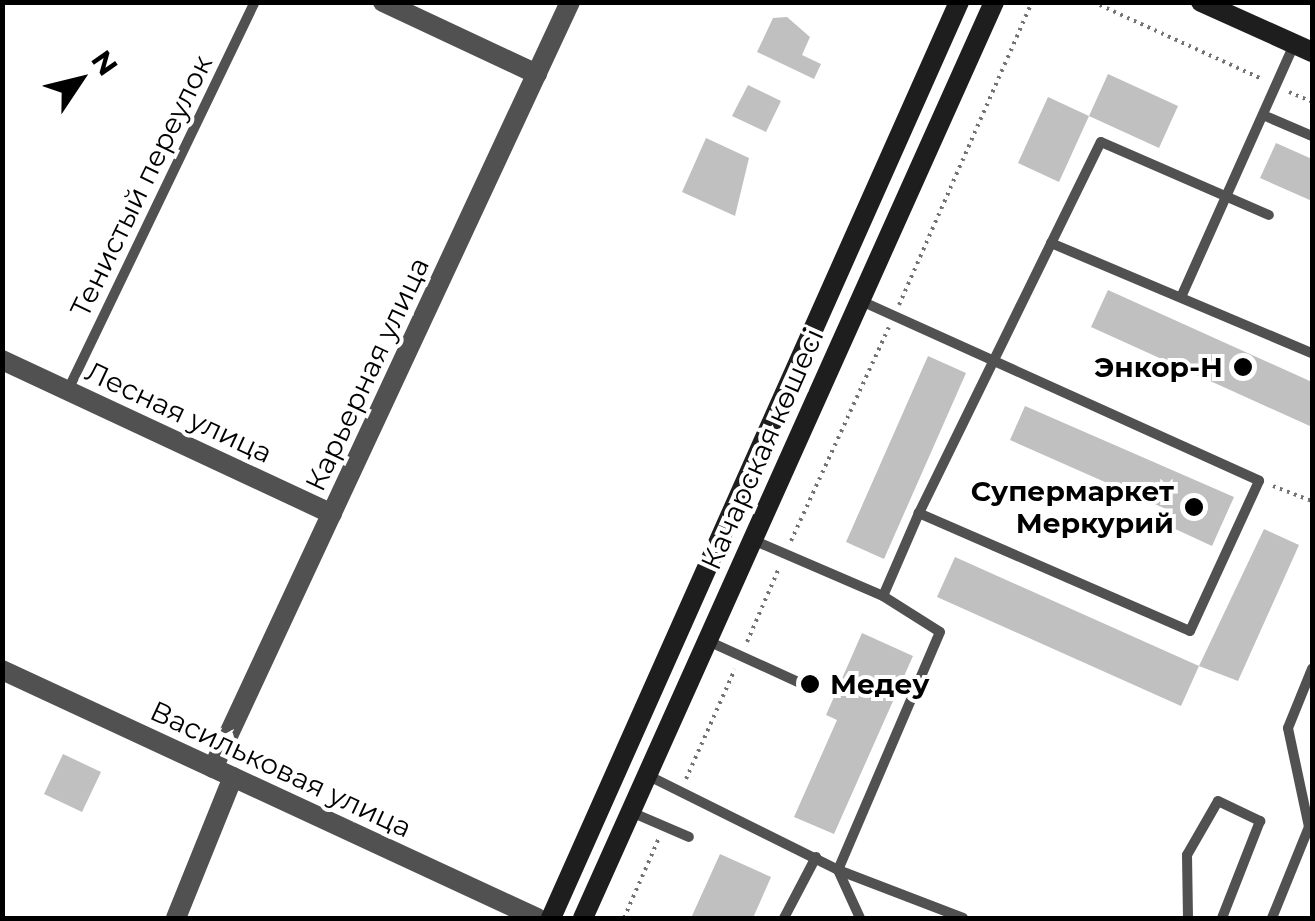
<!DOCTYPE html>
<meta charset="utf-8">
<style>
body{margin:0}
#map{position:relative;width:1315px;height:921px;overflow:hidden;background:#fff;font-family:Montserrat,sans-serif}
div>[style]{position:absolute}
.building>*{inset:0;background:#c0c0c0}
.path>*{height:4px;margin-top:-2px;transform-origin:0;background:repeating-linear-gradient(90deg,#737373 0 2.5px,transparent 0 7.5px)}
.lane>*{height:10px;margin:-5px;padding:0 5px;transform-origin:5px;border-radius:5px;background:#515151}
.street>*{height:20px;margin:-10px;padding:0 10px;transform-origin:10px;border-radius:10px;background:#515151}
.secondary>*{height:20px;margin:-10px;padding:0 10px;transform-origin:10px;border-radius:10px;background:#1e1e1e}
.dots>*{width:28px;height:28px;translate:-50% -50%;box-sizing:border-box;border:5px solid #fff;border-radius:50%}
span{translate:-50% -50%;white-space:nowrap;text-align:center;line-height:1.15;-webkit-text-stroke:8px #fff;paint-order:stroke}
.street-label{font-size:28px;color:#000}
.poi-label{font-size:28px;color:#000;font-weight:700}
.right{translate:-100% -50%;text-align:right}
.left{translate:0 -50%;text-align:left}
.frame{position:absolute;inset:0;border:5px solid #000;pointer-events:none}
.north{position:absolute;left:30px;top:30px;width:100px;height:100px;-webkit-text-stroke:8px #fff;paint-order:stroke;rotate:55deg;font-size:28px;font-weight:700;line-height:40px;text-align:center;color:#000}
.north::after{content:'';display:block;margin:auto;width:35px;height:45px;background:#000;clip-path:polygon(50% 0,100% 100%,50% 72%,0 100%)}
</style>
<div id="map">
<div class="building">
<i style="clip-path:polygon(787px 17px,810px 37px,802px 55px,821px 64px,814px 79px,757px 52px,773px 18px)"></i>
<i style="clip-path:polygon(1108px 74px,1178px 106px,1159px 148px,1089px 116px)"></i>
<i style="clip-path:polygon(748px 85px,781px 101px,766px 132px,732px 116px)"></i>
<i style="clip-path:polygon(1048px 97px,1089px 116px,1059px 182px,1018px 163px)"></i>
<i style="clip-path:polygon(706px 138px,749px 158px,735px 216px,682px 192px)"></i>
<i style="clip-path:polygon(1276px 143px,1312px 159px,1312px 201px,1260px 178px)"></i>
<i style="clip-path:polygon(1108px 290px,1312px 382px,1312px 427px,1091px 327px)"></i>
<i style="clip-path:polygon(928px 356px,966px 373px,884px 559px,846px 542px)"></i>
<i style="clip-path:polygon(1025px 406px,1234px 497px,1212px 546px,1160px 522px,1166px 509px,1010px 440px)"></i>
<i style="clip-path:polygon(1264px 529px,1299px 545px,1238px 681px,1199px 666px)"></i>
<i style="clip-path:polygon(955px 557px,1199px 666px,1181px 706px,937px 597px)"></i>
<i style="clip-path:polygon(862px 633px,913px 656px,834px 834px,794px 817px,837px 720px,826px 715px)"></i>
<i style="clip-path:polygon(63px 754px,101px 772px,82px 812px,44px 794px)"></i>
<i style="clip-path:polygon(720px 854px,771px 877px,753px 918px,691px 918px)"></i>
</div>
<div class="path">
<i style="left:1093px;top:2px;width:186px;rotate:24.5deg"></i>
<i style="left:1289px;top:92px;width:25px;rotate:23deg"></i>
<i style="left:899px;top:305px;width:331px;rotate:-66.3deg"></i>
<i style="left:1273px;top:486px;width:42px;rotate:21deg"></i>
<i style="left:791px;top:541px;width:235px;rotate:-65.4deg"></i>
<i style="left:747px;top:642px;width:81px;rotate:-66.6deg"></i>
<i style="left:686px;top:779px;width:120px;rotate:-66deg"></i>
<i style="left:624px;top:918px;width:87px;rotate:-66.4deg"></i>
</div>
<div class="lane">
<i style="left:1263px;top:115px;width:53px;rotate:23.2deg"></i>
<i style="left:1051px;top:243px;width:283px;rotate:22.9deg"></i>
<i style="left:1182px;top:295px;width:274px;rotate:-65.9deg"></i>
<i style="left:859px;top:300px;width:439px;rotate:24.3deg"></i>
<i style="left:1259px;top:481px;width:165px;rotate:114.7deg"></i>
<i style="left:1190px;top:631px;width:296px;rotate:-156.5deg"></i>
<i style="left:919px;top:513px;width:90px;rotate:113.4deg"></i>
<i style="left:68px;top:390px;width:431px;rotate:-64.3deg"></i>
<i style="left:919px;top:513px;width:413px;rotate:-63.9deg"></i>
<i style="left:1101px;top:142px;width:183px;rotate:23.5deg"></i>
<i style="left:753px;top:540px;width:142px;rotate:23.3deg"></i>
<i style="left:883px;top:596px;width:67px;rotate:32.3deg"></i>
<i style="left:940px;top:632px;width:259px;rotate:113.2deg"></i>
<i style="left:838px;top:870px;width:134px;rotate:21deg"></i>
<i style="left:708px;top:641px;width:101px;rotate:24.5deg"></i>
<i style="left:647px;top:775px;width:213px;rotate:26.4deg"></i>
<i style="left:838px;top:870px;width:53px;rotate:65.4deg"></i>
<i style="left:631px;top:812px;width:63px;rotate:23.3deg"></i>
<i style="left:784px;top:918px;width:69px;rotate:-62.3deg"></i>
<i style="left:1188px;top:918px;width:63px;rotate:-90.9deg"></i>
<i style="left:1187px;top:855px;width:62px;rotate:-60.1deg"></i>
<i style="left:1218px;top:801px;width:47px;rotate:25.5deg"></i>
<i style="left:1260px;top:821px;width:104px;rotate:111.4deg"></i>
<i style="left:1272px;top:918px;width:98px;rotate:-67.9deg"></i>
<i style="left:1309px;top:827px;width:101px;rotate:-102deg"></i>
<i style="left:1288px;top:728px;width:64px;rotate:-67.9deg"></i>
</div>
<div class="street">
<i style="left:383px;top:2px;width:170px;rotate:25.1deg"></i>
<i style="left:2px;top:360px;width:364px;rotate:25deg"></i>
<i style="left:2px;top:670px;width:590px;rotate:24.87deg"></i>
<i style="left:213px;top:768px;width:845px;rotate:-65.01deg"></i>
<i style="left:176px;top:918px;width:152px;rotate:-68deg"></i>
</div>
<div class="secondary">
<i style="left:1201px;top:2px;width:122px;rotate:24.2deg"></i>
<i style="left:551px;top:918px;width:1003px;rotate:-65.99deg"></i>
<i style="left:583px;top:918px;width:1004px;rotate:-65.83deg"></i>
</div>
<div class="dots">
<i style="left:1243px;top:367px;background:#000"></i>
<i style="left:1194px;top:507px;background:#000"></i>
<i style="left:810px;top:684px;background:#000"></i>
</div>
<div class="street-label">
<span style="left:141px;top:186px;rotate:-64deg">Тенистый переулок</span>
<span style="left:367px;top:374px;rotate:-65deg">Карьерная улица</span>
<span style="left:179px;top:412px;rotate:25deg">Лесная улица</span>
<span style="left:762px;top:449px;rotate:-66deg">Качарская көшесі</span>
<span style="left:281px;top:769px;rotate:25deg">Васильковая улица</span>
</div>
<div class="poi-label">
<span class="right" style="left:1223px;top:367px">Энкор-Н</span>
<span class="right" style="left:1174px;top:507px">Супермаркет<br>Меркурий</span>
<span class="left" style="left:830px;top:684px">Медеу</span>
</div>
<div class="frame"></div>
<div class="north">N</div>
</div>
